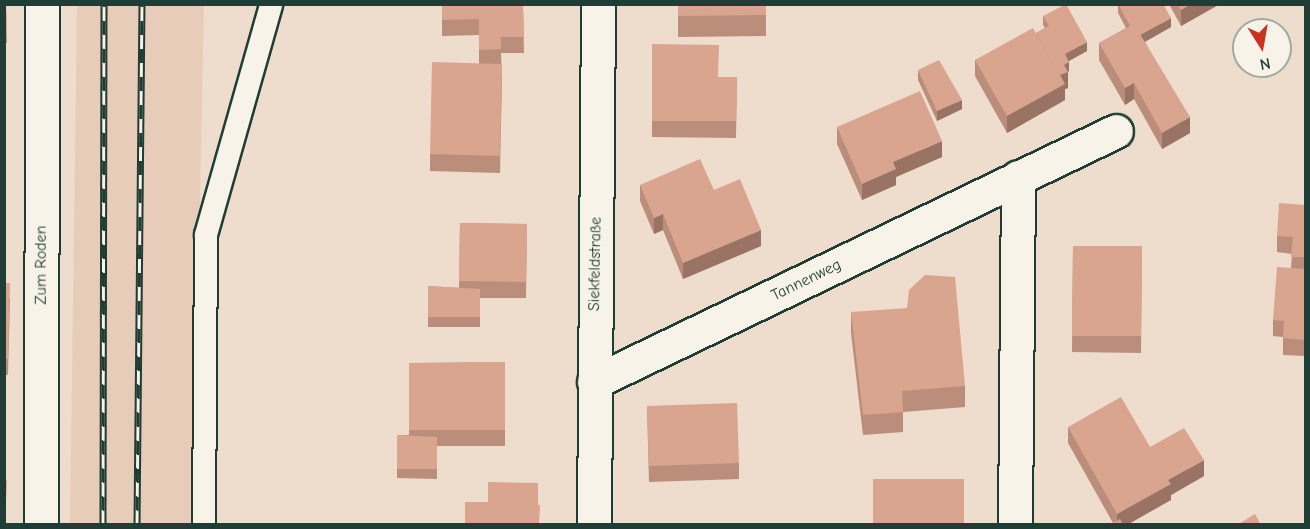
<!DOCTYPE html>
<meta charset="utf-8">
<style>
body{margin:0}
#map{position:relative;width:1310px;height:529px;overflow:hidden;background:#eedccd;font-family:"Comic Neue",sans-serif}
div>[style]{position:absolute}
.built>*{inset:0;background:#e8ccba}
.roads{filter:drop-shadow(2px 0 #1f3d34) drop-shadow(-2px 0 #1f3d34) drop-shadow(0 2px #1f3d34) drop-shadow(0 -2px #1f3d34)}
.lane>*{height:22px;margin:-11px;padding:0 11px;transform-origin:11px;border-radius:11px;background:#f7f3e8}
.street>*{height:33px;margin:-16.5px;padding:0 16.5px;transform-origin:16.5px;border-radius:16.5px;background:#f7f3e8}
.rail>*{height:7px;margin-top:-3.5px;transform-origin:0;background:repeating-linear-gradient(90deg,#f7f3e8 0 14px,#1f3d34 0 28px);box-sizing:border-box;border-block:2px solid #1f3d34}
.wall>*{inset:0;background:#bb8e7b}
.shaded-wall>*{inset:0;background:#997464}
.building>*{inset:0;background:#daa58f}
span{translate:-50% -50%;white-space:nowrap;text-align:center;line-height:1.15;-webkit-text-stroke:4.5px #f7f3e8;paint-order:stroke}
.street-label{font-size:16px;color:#1f3d34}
.frame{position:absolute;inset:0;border:6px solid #1f3d34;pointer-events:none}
.north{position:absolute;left:1232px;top:18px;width:60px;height:60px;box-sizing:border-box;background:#f7f3e8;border:2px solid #a1aaa0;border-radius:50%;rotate:169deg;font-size:16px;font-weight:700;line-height:24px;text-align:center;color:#1f3d34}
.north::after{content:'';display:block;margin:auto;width:21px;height:27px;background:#c8321e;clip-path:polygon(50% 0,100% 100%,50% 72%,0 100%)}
</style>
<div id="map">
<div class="built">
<i style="clip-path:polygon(77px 5px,204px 5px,193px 524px,70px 524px)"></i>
</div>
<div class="roads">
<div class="lane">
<i style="left:204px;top:524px;width:289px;rotate:-89.6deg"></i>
<i style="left:206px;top:235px;width:239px;rotate:-74.2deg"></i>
</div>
<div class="street">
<i style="left:594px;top:382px;width:579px;rotate:-25.68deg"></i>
<i style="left:41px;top:524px;width:520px;rotate:-89.89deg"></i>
<i style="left:594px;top:524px;width:520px;rotate:-89.56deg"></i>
<i style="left:1015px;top:524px;width:347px;rotate:-89.5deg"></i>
</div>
</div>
<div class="rail">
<i style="left:103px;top:524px;width:520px;rotate:-89.89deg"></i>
<i style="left:137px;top:524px;width:520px;rotate:-89.45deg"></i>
</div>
<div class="wall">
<i style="clip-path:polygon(4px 4px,6px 4px,7px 43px,4px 43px)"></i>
<i style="clip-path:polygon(442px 4px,523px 4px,524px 53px,501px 53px,502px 80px,500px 173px,430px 171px,430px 154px,479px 64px,479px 35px,442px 36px)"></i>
<i style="clip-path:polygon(678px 4px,766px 4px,766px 36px,678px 37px)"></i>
<i style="clip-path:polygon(1118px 4px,1171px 27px,1145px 42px,1190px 133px,1162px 149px,1134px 99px,1125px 105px,1099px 60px,1099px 43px,1126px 28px,1118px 13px)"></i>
<i style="clip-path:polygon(1169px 4px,1220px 4px,1181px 26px)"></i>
<i style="clip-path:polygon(1043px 16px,1087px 51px,1069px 61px,1069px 71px,1068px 72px,1068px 88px,1065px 89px,1065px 100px,1007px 133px,975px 76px,975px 60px,1036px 33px,1045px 28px,1043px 25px)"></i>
<i style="clip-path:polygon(652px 44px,719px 77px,737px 77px,736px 138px,652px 137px)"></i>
<i style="clip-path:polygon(918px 70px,962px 109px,937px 121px,918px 80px)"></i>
<i style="clip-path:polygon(837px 127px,942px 157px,896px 177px,896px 185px,862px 200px,837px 144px)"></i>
<i style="clip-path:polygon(640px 185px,714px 190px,761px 246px,683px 279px,663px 230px,654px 234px,640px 201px)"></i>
<i style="clip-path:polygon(1305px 205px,1305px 356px,1283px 355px,1283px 337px,1273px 336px,1273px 320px,1291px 268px,1292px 254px,1277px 252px,1277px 236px)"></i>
<i style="clip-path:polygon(460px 223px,527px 224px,526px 298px,480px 298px,480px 327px,428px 327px,428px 286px,459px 288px)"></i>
<i style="clip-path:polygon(1073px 246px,1142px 246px,1141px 353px,1072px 352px)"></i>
<i style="clip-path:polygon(4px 283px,10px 299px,8px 375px,4px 375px)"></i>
<i style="clip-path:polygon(851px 312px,965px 386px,965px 407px,903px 412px,903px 432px,863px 435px,851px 333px)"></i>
<i style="clip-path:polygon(505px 362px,505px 446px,437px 446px,437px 479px,397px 478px,397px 435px,409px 435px,409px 363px)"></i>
<i style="clip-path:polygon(647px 406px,739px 463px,739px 479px,649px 482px)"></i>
<i style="clip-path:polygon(1068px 427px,1150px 447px,1204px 476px,1171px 495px,1171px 500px,1113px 523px,1068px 443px)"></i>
</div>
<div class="shaded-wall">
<i style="clip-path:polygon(1191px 4px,1220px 4px,1181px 26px,1181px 10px)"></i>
<i style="clip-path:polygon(1171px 18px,1171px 27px,1137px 46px,1137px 37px)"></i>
<i style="clip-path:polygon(1087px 42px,1087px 51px,1065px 63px,1065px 54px)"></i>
<i style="clip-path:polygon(1069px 62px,1069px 71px,1068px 72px,1068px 88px,1065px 89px,1065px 100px,1007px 133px,1007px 116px,1053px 71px)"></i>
<i style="clip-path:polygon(1134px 83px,1134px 99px,1125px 105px,1125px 88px)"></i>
<i style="clip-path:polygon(962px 100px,962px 109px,937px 121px,937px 111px)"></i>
<i style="clip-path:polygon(1190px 117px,1190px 133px,1162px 149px,1162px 133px)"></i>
<i style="clip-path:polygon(942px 141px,942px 157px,896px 177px,896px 185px,862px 200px,862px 184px,893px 162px)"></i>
<i style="clip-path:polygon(663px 214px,663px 230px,654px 234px,654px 218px)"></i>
<i style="clip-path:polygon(761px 230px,761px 246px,683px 279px,683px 263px)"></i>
<i style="clip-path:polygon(1204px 460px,1204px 476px,1171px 495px,1171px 500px,1127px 525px,1117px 525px,1117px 514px,1168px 480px)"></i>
</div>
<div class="building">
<i style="clip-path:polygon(4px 4px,6px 4px,7px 27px,4px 27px)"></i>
<i style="clip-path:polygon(442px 4px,523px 4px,524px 37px,501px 37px,501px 49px,479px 50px,479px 19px,442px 20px)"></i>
<i style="clip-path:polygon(678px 4px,766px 4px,766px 15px,678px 16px)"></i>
<i style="clip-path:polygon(1066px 4px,1087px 42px,1065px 54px,1069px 62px,1064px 65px,1061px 60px,1053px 64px,1036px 33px,1049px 26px,1043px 16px)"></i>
<i style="clip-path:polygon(1118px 4px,1163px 4px,1171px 18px,1140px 35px,1134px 24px,1130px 26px)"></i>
<i style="clip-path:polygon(1178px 4px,1191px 4px,1181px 10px)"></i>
<i style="clip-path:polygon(1134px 24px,1190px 117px,1162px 133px,1134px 83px,1125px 88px,1099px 43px)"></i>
<i style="clip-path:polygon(1033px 28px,1053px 64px,1061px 60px,1068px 72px,1060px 75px,1065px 84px,1007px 116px,975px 60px)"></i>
<i style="clip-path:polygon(652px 44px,719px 45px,718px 77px,737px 77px,736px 121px,652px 121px)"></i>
<i style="clip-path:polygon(939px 60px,962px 100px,937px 111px,918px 70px)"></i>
<i style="clip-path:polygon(432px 62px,502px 64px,500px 156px,430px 154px)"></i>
<i style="clip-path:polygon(920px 91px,942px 141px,893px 162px,896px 169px,862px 184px,837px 127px)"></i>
<i style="clip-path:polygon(700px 159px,714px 190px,740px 179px,761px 230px,683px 263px,663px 214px,654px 218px,640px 185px)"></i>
<i style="clip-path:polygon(1279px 203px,1305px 205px,1305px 257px,1291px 257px,1293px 237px,1277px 236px)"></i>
<i style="clip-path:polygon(460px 223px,527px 224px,526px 282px,459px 281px)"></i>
<i style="clip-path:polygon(1073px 246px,1142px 246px,1141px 336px,1072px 336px)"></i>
<i style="clip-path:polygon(1277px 267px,1305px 269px,1305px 267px,1305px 340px,1283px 338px,1284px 321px,1273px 320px)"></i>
<i style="clip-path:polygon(925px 275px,955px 277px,965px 386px,902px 391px,903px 412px,863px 415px,851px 312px,907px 308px,909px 290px)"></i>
<i style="clip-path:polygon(4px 283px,10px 283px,8px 359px,4px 359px)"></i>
<i style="clip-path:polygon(428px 286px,480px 289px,480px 317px,428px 317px)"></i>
<i style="clip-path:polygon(466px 362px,505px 362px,505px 430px,409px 430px,409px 372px,466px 372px)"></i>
<i style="clip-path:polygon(409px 363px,466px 363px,466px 372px,409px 372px,409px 373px)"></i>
<i style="clip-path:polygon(1121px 397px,1150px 447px,1184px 428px,1204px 460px,1168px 480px,1171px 484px,1117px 514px,1068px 427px)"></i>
<i style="clip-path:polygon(737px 403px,739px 463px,649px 466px,647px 406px)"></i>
<i style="clip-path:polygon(397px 435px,437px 437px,437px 469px,397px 469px)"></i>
<i style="clip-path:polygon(4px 479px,7px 480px,5px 525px,4px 525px)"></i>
<i style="clip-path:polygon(873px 479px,964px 479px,964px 525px,873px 525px)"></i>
<i style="clip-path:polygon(488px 482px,538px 483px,538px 505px,465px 505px,465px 508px,465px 502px,488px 502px)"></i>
<i style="clip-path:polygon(465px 505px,540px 505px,539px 525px,465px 525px)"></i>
<i style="clip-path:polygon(1255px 514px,1261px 525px,1237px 525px)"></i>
<i style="clip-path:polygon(1120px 519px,1123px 525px,1110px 525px)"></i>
</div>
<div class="street-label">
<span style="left:595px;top:264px;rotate:-89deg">Siekfeldstraße</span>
<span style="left:41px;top:265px;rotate:-90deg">Zum Roden</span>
<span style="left:806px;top:280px;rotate:-26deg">Tannenweg</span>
</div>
<div class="frame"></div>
<div class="north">N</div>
</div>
